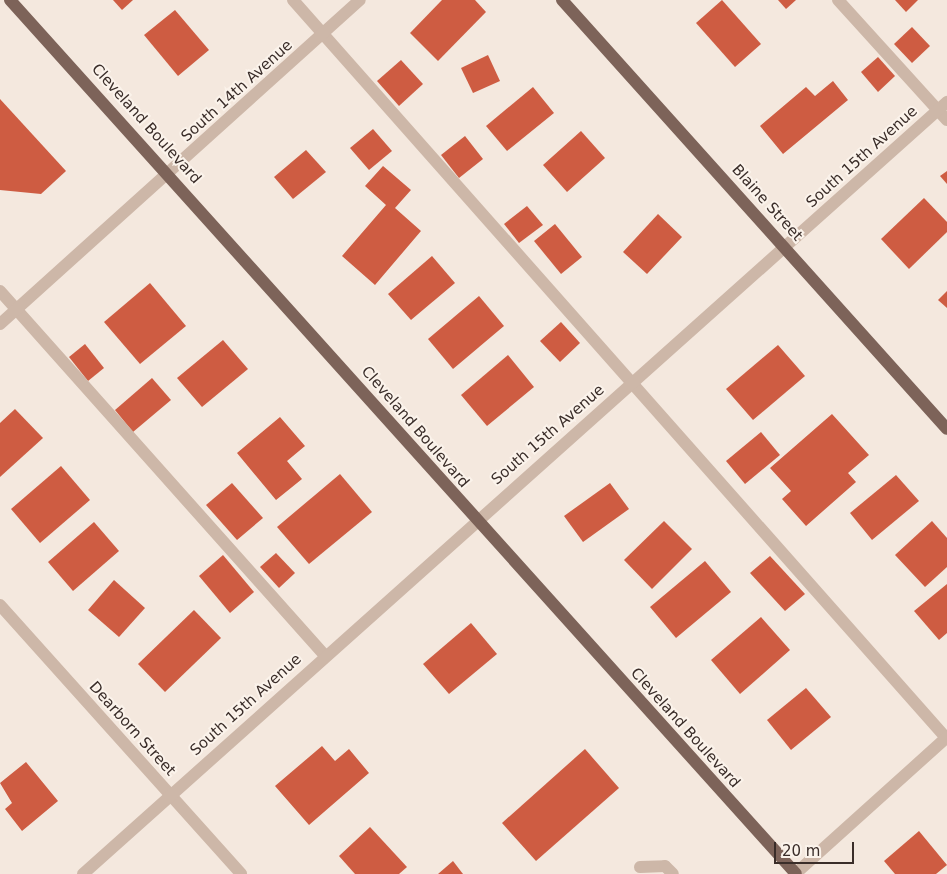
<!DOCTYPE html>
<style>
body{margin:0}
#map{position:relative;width:947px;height:874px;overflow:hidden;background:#f4e8de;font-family:"DejaVu Sans",sans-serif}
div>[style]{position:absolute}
.building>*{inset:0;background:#ce5c42}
.service>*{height:12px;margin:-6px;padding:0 6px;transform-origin:6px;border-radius:6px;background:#cdb7a8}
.minor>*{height:12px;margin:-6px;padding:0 6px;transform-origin:6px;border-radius:6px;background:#cdb7a8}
.primary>*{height:12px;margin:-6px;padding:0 6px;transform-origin:6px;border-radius:6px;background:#7d6359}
span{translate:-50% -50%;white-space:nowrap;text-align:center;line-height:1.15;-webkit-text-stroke:4px #fbf3eb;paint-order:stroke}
.street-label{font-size:15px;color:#3a2d29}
.scale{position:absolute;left:774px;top:842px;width:80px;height:22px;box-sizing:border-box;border:2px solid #3a2d29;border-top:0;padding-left:6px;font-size:15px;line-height:18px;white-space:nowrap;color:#3a2d29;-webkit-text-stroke:4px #fbf3eb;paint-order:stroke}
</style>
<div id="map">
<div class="building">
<i style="clip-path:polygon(113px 0,133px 0,122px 10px)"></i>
<i style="clip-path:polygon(442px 0,475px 0,486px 12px,438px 61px,410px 33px)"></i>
<i style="clip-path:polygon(722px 0,761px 44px,735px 67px,696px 23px)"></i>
<i style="clip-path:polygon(778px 0,796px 0,786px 9px)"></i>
<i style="clip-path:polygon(895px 0,918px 0,906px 12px)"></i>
<i style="clip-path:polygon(175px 10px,209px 50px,178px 76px,144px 35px)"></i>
<i style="clip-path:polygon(912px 27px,930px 46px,912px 63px,894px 44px)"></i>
<i style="clip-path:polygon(488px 55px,500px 81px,473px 93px,461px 68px)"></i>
<i style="clip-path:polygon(878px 57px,895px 76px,878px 92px,861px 72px)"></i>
<i style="clip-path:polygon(401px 60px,423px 84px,399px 106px,377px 81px)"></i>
<i style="clip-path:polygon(833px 81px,848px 100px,783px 154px,760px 126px,806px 87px,815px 96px)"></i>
<i style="clip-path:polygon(533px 87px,554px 113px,507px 151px,486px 126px)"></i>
<i style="clip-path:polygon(0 99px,66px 171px,41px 194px,0 190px)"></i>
<i style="clip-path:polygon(373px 129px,392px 151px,369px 170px,350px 148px)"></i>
<i style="clip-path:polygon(581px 131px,605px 158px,567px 192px,543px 165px)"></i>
<i style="clip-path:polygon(465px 136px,483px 159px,459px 178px,441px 155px)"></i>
<i style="clip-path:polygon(306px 150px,326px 172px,293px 199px,274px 177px)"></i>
<i style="clip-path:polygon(383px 166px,411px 190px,395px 208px,421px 231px,375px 285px,342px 256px,386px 205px,365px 186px)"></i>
<i style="clip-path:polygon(947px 171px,947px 184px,940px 176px)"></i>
<i style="clip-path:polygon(924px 198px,947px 222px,947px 232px,909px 269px,881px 239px)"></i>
<i style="clip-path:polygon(527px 206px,543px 225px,519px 243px,504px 224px)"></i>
<i style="clip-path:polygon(658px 214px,682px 237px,647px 274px,623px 252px)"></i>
<i style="clip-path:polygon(555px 224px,582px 257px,561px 274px,534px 241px)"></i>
<i style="clip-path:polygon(432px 256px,455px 283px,411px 320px,388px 294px)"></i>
<i style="clip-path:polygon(150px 283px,186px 326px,140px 364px,104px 322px)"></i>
<i style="clip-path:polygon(947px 291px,947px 308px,938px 300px)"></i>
<i style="clip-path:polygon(479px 296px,504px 326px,453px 369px,428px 339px)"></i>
<i style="clip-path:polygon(561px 322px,580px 343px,560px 362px,540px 341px)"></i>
<i style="clip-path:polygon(223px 340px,248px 369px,202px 407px,177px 378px)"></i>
<i style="clip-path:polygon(85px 344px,104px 368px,88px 381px,69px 357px)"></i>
<i style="clip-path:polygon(778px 345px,805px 376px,753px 420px,726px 389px)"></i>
<i style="clip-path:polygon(508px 355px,534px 387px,487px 426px,461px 395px)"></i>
<i style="clip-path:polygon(152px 378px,171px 400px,133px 432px,115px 410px)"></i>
<i style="clip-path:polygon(15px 409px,43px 438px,0 477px,0 423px)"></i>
<i style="clip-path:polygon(832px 414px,869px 455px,848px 473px,856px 482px,806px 526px,782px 499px,791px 491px,770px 468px)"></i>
<i style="clip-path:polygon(280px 417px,305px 446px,287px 461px,302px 479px,276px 500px,237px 453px)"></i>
<i style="clip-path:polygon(761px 432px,780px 455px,745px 484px,726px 461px)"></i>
<i style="clip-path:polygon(61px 466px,90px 500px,40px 543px,11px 509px)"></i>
<i style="clip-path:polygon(340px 474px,372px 512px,309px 564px,277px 527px)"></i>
<i style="clip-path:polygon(896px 475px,919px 501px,872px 540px,850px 513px)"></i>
<i style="clip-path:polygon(232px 483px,263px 518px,237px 540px,206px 505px)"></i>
<i style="clip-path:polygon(610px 483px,629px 509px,583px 542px,564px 516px)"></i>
<i style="clip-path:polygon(664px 521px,692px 549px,652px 589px,624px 560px)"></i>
<i style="clip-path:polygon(932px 521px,947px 538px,947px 567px,925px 587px,895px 555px)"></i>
<i style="clip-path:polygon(94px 522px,119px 551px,73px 591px,48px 562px)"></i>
<i style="clip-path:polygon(276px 553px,295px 573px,279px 588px,260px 567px)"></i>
<i style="clip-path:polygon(223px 555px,254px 592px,230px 613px,199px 576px)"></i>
<i style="clip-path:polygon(770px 556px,805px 594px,785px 611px,750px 573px)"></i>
<i style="clip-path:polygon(705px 561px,731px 592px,676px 638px,650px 607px)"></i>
<i style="clip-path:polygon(114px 580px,145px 608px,119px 637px,88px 610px)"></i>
<i style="clip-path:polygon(947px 584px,947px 633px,939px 640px,914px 611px)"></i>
<i style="clip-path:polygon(194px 610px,221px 638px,165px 692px,138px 664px)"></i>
<i style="clip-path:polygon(761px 617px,790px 650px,740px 694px,711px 660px)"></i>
<i style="clip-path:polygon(471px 623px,497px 654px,449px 694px,423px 664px)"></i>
<i style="clip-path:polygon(806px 688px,831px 717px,791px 750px,767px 720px)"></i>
<i style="clip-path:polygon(322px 746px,335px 761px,349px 749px,369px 773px,309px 825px,275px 786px)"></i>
<i style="clip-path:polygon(585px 749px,619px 788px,536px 861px,502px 823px)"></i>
<i style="clip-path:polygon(26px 762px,58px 801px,22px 831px,5px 809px,12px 803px,0 783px)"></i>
<i style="clip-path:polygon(370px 827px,407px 867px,399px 874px,355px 874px,339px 856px)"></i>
<i style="clip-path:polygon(919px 831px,947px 865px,936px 874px,895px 874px,884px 861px)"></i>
<i style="clip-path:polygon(453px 861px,463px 874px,438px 874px)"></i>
</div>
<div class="service">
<i style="left:293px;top:0;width:987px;rotate:48.49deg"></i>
<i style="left:838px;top:0;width:162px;rotate:47.8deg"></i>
<i style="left:0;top:291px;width:489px;rotate:48.3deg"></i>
<i style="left:640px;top:867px;width:25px;rotate:-2deg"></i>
<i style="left:665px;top:866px;width:11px;rotate:45deg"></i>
</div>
<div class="minor">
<i style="left:0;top:324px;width:484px;rotate:-42deg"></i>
<i style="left:0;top:605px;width:361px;rotate:48.1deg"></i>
<i style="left:83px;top:874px;width:1159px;rotate:-41.78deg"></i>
<i style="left:795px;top:874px;width:205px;rotate:-42deg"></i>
</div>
<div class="primary">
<i style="left:10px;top:0;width:1175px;rotate:48.03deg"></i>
<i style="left:562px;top:0;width:576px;rotate:48.09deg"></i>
</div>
<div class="street-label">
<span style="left:237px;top:91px;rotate:-42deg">South 14th Avenue</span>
<span style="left:146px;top:124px;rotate:48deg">Cleveland Boulevard</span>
<span style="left:862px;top:157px;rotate:-42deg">South 15th Avenue</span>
<span style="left:767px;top:203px;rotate:48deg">Blaine Street</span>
<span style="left:415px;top:427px;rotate:49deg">Cleveland Boulevard</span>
<span style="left:548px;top:435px;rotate:-41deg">South 15th Avenue</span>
<span style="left:246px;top:705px;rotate:-42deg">South 15th Avenue</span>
<span style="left:685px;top:728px;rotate:48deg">Cleveland Boulevard</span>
<span style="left:132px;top:729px;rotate:48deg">Dearborn Street</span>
</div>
<div class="scale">20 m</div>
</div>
